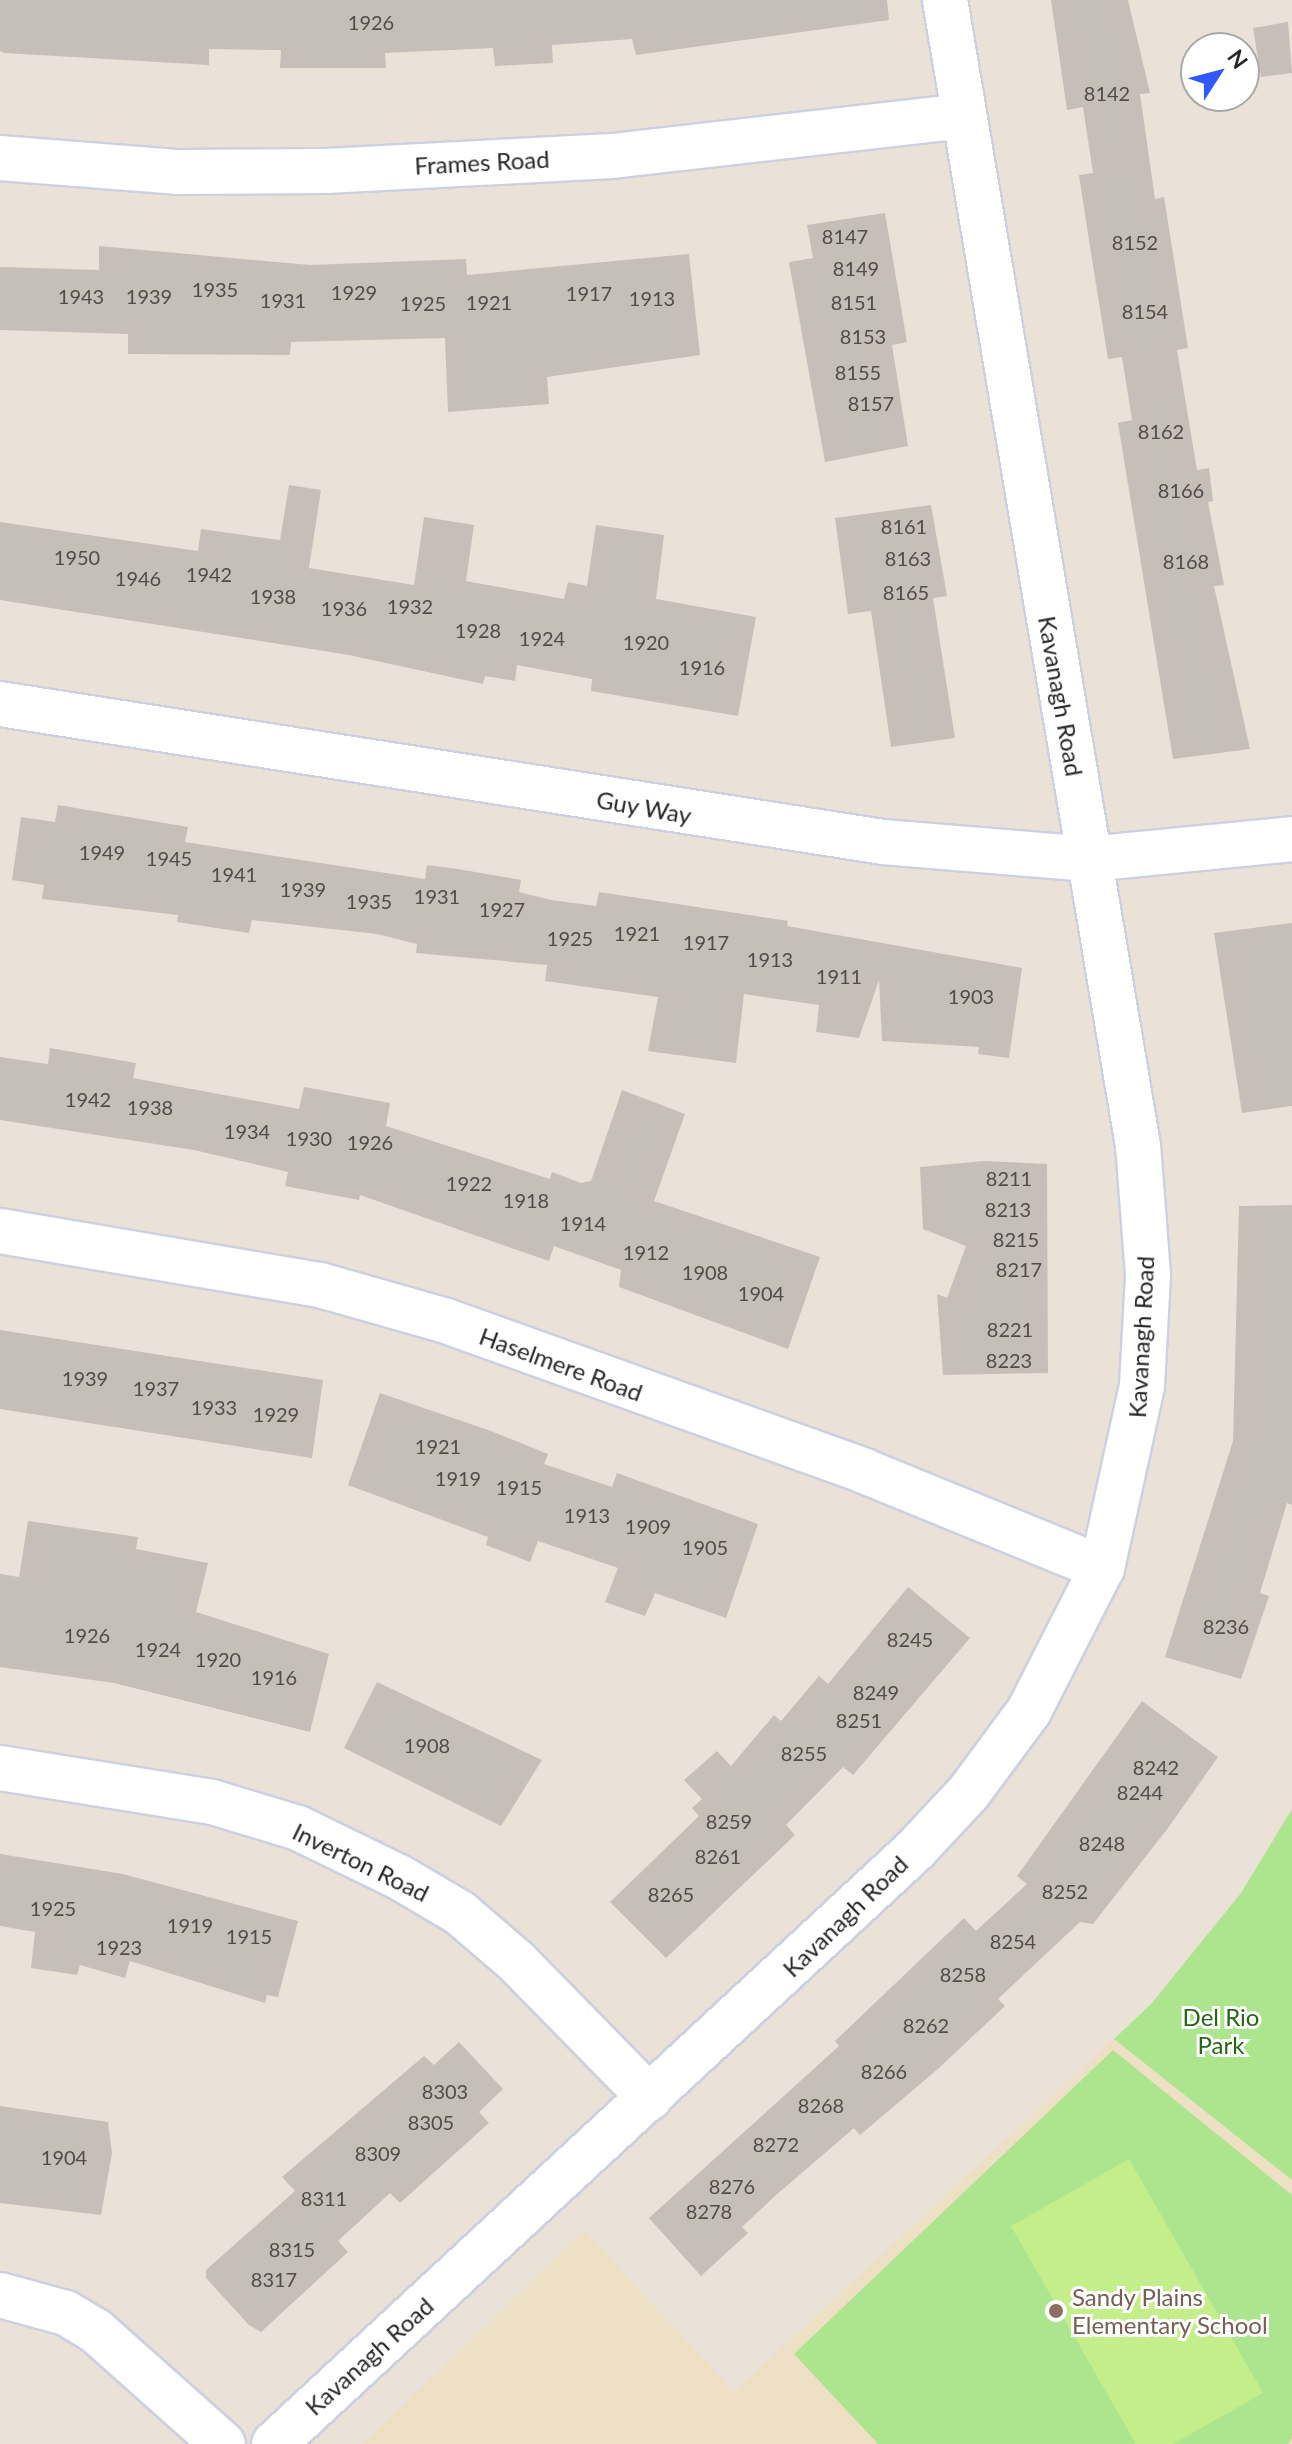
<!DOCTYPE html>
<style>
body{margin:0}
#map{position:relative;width:1292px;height:2444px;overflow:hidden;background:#ebe2d7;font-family:Lato,sans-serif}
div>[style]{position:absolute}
.education>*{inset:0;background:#eee0c5}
.green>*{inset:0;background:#ade58f}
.pitch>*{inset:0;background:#c4ee8a}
.building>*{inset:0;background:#c6bfb7}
.roads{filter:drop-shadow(2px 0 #ccd0e1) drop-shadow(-2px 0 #ccd0e1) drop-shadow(0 2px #ccd0e1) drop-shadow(0 -2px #ccd0e1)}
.minor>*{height:44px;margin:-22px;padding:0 22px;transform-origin:22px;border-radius:22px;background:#fff}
.dots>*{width:22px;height:22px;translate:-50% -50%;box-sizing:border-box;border:4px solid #fff;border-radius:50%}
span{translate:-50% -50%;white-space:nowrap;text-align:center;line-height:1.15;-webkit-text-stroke:6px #fff;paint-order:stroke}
.number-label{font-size:20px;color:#4f4d4b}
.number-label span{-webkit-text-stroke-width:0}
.street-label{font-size:24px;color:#272727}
.park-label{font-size:24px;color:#266615}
.education-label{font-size:24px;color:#785e54}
.left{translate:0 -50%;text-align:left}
.north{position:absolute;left:1180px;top:32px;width:80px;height:80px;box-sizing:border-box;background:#fff;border:2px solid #a9a9a9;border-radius:50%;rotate:54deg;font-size:22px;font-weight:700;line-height:32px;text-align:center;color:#272727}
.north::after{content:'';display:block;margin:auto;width:28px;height:36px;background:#3058ff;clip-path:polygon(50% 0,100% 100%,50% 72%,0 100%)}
</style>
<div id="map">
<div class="education">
<i style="clip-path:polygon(1114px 2039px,1292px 2180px,1292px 2444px,363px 2444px,584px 2230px,734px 2392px)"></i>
</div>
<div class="green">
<i style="clip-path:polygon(1292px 1809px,1292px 2180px,1114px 2039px,1151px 2004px,1241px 1893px)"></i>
<i style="clip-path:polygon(1113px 2050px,1292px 2195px,1292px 2438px,1288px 2444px,878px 2444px,794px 2354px)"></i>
</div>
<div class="pitch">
<i style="clip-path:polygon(1129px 2159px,1263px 2393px,1173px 2444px,1136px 2444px,1011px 2226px)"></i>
</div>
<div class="building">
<i style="clip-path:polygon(0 0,887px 0,889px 20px,636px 55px,632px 39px,552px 45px,553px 63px,495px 66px,493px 48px,385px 53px,386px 68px,280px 68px,281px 50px,209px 49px,209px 65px,5px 53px,0 51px)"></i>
<i style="clip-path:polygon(1051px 0,1128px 0,1150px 93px,1140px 94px,1155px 199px,1164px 197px,1188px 348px,1177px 350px,1197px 470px,1209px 468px,1213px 501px,1208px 502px,1224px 585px,1214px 586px,1250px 749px,1173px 759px,1118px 423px,1132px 420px,1122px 357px,1108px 359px,1088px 234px,1079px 175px,1093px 173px,1083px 107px,1067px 110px)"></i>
<i style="clip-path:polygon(1288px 22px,1292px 73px,1261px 77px,1253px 28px)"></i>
<i style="clip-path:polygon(885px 213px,907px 342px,892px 345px,908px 446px,825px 462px,789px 262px,813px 258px,807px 225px)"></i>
<i style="clip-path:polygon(99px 246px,310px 265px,466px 259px,467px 275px,689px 254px,700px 355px,547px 377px,549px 404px,448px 412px,445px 338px,291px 342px,290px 355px,128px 354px,128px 334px,0 330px,0 267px,99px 270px)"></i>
<i style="clip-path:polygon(289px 485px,321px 490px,309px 568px,414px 585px,424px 517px,474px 525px,466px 581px,564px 599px,568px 582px,587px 586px,596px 525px,664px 535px,656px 599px,756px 617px,738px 716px,591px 691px,592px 679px,517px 665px,515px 681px,485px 676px,483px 684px,349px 655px,0 600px,0 522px,198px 551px,201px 529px,280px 540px)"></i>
<i style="clip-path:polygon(931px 505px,947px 596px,933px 598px,955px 738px,891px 747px,871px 611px,848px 614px,835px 518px)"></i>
<i style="clip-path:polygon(58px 805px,188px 827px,185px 842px,425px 879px,427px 865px,458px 869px,521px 880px,519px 892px,551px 900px,596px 906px,599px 892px,788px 921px,787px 926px,1022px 968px,1009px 1058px,978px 1054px,979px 1047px,882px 1041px,879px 980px,859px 1038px,816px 1032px,819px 1005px,744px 994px,736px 1063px,648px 1051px,658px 997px,545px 981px,547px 965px,416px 953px,417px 944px,377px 934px,252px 920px,249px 933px,177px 922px,178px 915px,42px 899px,44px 885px,12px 880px,21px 817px,55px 822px)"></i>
<i style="clip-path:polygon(1292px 923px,1292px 1106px,1242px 1113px,1214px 933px)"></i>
<i style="clip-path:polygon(50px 1048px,136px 1063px,133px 1078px,299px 1109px,304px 1087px,390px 1103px,386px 1126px,550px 1179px,552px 1172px,581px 1183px,591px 1181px,622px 1090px,685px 1114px,654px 1201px,820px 1257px,788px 1349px,619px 1287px,621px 1270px,554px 1246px,549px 1261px,360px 1195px,359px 1200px,285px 1186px,288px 1172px,194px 1150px,0 1120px,0 1057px,48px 1064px)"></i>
<i style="clip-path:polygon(984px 1161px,1047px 1164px,1048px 1373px,943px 1375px,937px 1294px,947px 1298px,966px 1246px,923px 1229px,920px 1167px)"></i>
<i style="clip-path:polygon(1292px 1205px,1292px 1505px,1287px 1503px,1260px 1593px,1269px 1596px,1241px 1679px,1165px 1657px,1233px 1441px,1239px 1206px)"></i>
<i style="clip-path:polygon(0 1330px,323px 1380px,312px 1458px,0 1409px)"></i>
<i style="clip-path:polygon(380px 1393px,491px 1431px,548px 1454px,544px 1464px,612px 1487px,617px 1473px,758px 1524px,726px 1618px,655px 1593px,645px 1616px,605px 1602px,618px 1568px,538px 1541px,530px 1562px,486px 1545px,488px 1537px,348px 1485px)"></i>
<i style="clip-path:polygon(28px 1521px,138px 1537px,136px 1549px,208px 1563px,196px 1612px,329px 1654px,310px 1732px,114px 1683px,0 1667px,0 1574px,19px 1577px)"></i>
<i style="clip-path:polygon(908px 1587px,970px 1638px,853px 1775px,843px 1767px,786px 1825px,795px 1835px,666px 1958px,610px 1902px,699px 1816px,692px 1808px,702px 1799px,684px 1780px,717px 1751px,731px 1766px,774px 1715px,781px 1721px,819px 1676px,828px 1684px)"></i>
<i style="clip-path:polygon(377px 1682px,542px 1760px,501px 1826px,344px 1748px)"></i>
<i style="clip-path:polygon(1142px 1701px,1218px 1757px,1168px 1828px,1093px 1924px,1080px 1922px,998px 1999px,1005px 2006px,939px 2068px,860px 2135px,854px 2128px,775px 2196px,742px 2227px,748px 2233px,701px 2276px,649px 2218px,839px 2046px,835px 2041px,964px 1918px,976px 1931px,1027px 1884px,1017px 1876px)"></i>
<i style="clip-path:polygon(0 1854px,123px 1874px,298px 1921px,278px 1997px,267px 1995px,265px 2003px,130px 1961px,125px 1978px,80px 1965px,77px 1975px,31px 1968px,35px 1932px,0 1926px)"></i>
<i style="clip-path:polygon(459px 2042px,503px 2089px,479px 2112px,489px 2123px,400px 2203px,390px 2193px,338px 2241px,348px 2252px,261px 2332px,249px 2325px,206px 2278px,206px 2270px,295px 2191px,282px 2177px,424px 2056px,434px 2065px)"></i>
<i style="clip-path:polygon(0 2106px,108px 2122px,112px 2153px,101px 2215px,0 2203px)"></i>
</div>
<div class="roads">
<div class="minor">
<i style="left:0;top:158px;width:180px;rotate:4.5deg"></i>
<i style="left:179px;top:172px;width:147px;rotate:-0.4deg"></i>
<i style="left:326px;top:171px;width:286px;rotate:-3deg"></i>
<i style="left:612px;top:156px;width:353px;rotate:-6.5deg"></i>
<i style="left:0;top:704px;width:894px;rotate:8.88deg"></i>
<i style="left:883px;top:842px;width:207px;rotate:4.7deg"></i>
<i style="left:1089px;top:859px;width:204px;rotate:-5.6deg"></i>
<i style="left:0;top:1231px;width:325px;rotate:9.6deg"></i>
<i style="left:320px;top:1285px;width:131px;rotate:15.9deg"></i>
<i style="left:446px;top:1321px;width:444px;rotate:19.7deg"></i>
<i style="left:864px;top:1471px;width:257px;rotate:22.2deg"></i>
<i style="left:0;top:1768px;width:215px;rotate:9.1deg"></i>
<i style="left:212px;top:1802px;width:90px;rotate:16.8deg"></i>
<i style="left:298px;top:1828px;width:112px;rotate:25.9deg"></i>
<i style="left:399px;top:1877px;width:71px;rotate:30.5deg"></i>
<i style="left:460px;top:1913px;width:75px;rotate:40.7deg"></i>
<i style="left:517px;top:1962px;width:190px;rotate:45.6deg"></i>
<i style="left:0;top:2295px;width:68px;rotate:15.3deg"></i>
<i style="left:66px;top:2313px;width:35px;rotate:31deg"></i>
<i style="left:96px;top:2331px;width:170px;rotate:41.7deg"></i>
<i style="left:274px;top:2444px;width:874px;rotate:-42.82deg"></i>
<i style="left:915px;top:1850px;width:79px;rotate:-47deg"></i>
<i style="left:969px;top:1792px;width:101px;rotate:-53.5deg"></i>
<i style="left:1029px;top:1711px;width:161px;rotate:-63deg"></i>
<i style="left:1102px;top:1568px;width:186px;rotate:-77.6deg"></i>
<i style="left:1142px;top:1386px;width:111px;rotate:-86.9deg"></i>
<i style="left:1148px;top:1275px;width:129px;rotate:-94.4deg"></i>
<i style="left:1138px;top:1146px;width:1162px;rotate:-99.56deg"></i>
</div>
</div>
<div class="dots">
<i style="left:1056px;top:2311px;background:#8d6e63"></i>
</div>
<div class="number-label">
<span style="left:371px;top:22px">1926</span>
<span style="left:1107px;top:93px">8142</span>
<span style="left:845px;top:236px">8147</span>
<span style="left:1135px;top:242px">8152</span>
<span style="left:856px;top:268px">8149</span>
<span style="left:215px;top:289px">1935</span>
<span style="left:354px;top:292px">1929</span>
<span style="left:589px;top:293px">1917</span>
<span style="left:81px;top:296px">1943</span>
<span style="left:149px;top:296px">1939</span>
<span style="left:652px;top:298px">1913</span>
<span style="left:283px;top:300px">1931</span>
<span style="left:489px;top:302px">1921</span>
<span style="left:854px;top:302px">8151</span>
<span style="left:423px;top:303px">1925</span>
<span style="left:1145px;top:311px">8154</span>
<span style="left:863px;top:336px">8153</span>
<span style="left:858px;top:372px">8155</span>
<span style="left:871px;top:403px">8157</span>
<span style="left:1161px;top:431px">8162</span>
<span style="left:1181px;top:490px">8166</span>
<span style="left:904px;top:526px">8161</span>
<span style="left:77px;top:557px">1950</span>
<span style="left:908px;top:558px">8163</span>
<span style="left:1186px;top:561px">8168</span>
<span style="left:209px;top:574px">1942</span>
<span style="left:138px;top:578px">1946</span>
<span style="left:906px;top:592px">8165</span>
<span style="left:273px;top:596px">1938</span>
<span style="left:410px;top:606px">1932</span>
<span style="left:344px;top:608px">1936</span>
<span style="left:478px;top:630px">1928</span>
<span style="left:542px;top:638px">1924</span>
<span style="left:646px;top:642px">1920</span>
<span style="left:702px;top:667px">1916</span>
<span style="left:102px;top:852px">1949</span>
<span style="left:169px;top:858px">1945</span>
<span style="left:234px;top:874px">1941</span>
<span style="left:303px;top:889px">1939</span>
<span style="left:437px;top:896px">1931</span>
<span style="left:369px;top:901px">1935</span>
<span style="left:502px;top:909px">1927</span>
<span style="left:637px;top:933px">1921</span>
<span style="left:570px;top:938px">1925</span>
<span style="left:706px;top:942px">1917</span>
<span style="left:770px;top:959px">1913</span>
<span style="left:839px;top:976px">1911</span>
<span style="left:971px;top:996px">1903</span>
<span style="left:88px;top:1099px">1942</span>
<span style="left:150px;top:1107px">1938</span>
<span style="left:247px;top:1131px">1934</span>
<span style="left:309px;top:1138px">1930</span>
<span style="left:370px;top:1142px">1926</span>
<span style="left:1009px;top:1178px">8211</span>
<span style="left:469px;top:1183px">1922</span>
<span style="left:526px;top:1200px">1918</span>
<span style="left:1008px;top:1209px">8213</span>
<span style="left:583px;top:1223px">1914</span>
<span style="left:1016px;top:1239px">8215</span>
<span style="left:646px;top:1252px">1912</span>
<span style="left:1019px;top:1269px">8217</span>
<span style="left:705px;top:1272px">1908</span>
<span style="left:761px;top:1293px">1904</span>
<span style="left:1010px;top:1329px">8221</span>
<span style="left:1009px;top:1360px">8223</span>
<span style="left:85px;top:1378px">1939</span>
<span style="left:156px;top:1388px">1937</span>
<span style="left:214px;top:1407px">1933</span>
<span style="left:276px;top:1414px">1929</span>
<span style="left:438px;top:1446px">1921</span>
<span style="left:458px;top:1478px">1919</span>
<span style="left:519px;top:1487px">1915</span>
<span style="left:587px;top:1515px">1913</span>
<span style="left:648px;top:1526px">1909</span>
<span style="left:705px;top:1547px">1905</span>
<span style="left:1226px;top:1626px">8236</span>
<span style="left:87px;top:1635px">1926</span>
<span style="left:910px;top:1639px">8245</span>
<span style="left:158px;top:1649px">1924</span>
<span style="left:218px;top:1659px">1920</span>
<span style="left:274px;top:1677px">1916</span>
<span style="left:876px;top:1692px">8249</span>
<span style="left:859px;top:1720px">8251</span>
<span style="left:427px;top:1745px">1908</span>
<span style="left:804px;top:1753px">8255</span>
<span style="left:1156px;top:1767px">8242</span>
<span style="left:1140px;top:1792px">8244</span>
<span style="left:729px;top:1821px">8259</span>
<span style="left:1102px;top:1843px">8248</span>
<span style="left:718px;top:1856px">8261</span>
<span style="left:1065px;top:1891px">8252</span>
<span style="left:671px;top:1894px">8265</span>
<span style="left:53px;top:1908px">1925</span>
<span style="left:190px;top:1925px">1919</span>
<span style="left:249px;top:1936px">1915</span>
<span style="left:1013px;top:1941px">8254</span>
<span style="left:119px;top:1947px">1923</span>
<span style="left:963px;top:1974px">8258</span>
<span style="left:926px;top:2025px">8262</span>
<span style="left:884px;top:2071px">8266</span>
<span style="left:445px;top:2091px">8303</span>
<span style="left:821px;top:2105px">8268</span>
<span style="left:431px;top:2122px">8305</span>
<span style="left:776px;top:2144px">8272</span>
<span style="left:378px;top:2153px">8309</span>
<span style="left:64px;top:2157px">1904</span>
<span style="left:732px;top:2186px">8276</span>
<span style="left:324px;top:2198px">8311</span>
<span style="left:709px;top:2211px">8278</span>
<span style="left:292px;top:2249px">8315</span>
<span style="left:274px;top:2279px">8317</span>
</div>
<div class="street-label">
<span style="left:482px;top:162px;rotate:-3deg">Frames Road</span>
<span style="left:1061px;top:696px;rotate:80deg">Kavanagh Road</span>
<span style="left:644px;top:807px;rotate:10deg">Guy Way</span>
<span style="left:1141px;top:1337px;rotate:-87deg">Kavanagh Road</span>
<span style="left:561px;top:1364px;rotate:20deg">Haselmere Road</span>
<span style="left:361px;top:1862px;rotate:26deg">Inverton Road</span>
<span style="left:845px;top:1916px;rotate:-44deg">Kavanagh Road</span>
<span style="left:369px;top:2356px;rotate:-42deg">Kavanagh Road</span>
</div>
<div class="park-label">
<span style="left:1221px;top:2031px">Del Rio<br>Park</span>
</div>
<div class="education-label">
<span class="left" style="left:1072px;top:2311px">Sandy Plains<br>Elementary School</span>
</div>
<div class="north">N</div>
</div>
